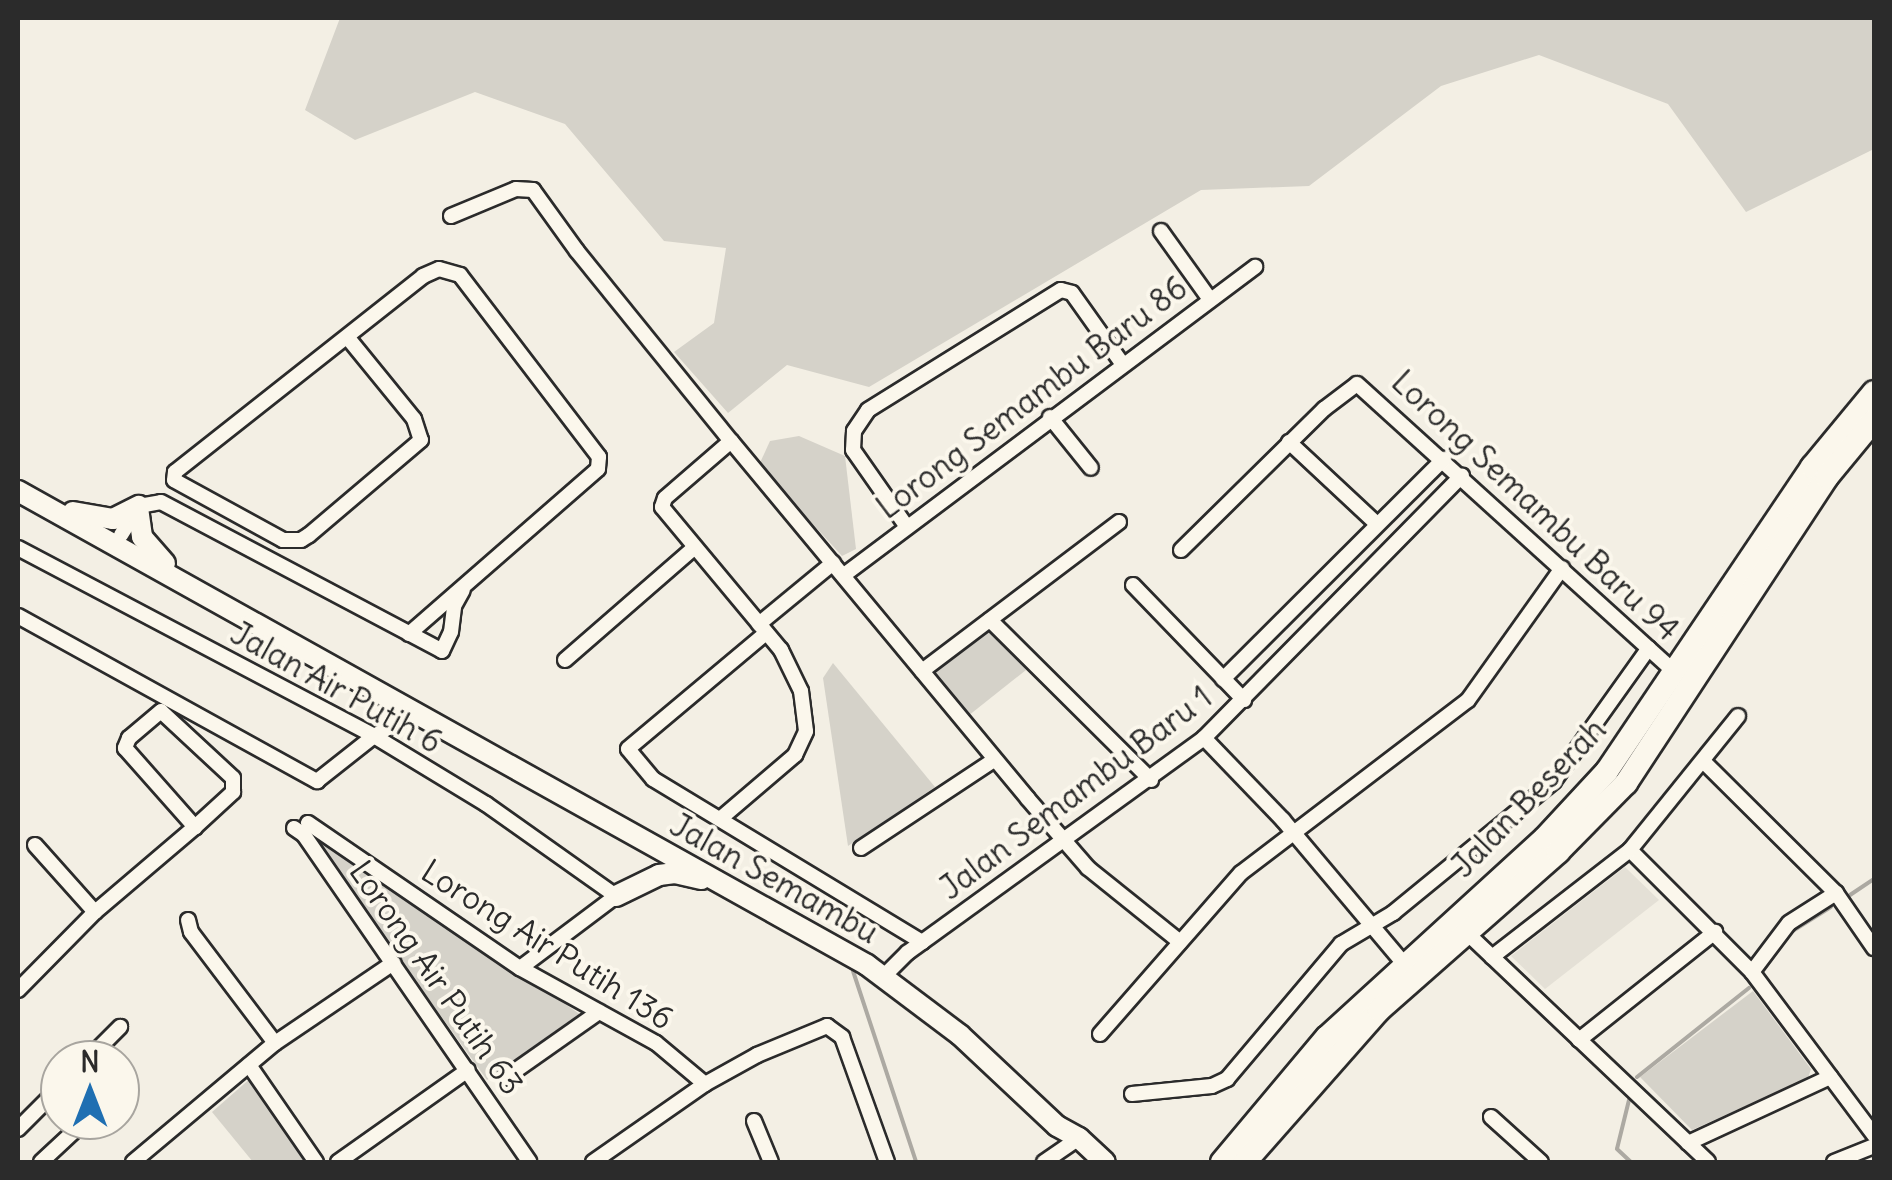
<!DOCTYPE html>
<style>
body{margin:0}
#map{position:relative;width:1892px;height:1180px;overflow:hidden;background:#f3efe4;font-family:Delius,sans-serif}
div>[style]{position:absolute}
.built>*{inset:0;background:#e4e0d6}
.green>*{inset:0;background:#d5d2c9}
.stream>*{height:4px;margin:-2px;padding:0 2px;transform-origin:2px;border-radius:2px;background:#aca9a2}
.roads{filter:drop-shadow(2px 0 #2b2b2b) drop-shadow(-2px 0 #2b2b2b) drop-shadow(0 2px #2b2b2b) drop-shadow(0 -2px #2b2b2b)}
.minor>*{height:14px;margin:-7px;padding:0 7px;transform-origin:7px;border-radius:7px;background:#fbf7ec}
.secondary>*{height:20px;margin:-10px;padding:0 10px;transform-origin:10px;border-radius:10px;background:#fbf7ec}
.trunk>*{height:22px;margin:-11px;padding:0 11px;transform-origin:11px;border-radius:11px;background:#fbf7ec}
span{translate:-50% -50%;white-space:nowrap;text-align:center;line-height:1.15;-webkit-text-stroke:8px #fbf7ec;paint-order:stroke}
.street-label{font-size:32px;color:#2b2b2b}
.frame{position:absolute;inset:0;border:20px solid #2b2b2b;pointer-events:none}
.north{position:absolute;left:40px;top:1040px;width:100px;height:100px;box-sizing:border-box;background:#fbf7ec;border:2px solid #a8a59f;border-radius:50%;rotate:0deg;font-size:28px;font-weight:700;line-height:40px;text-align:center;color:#2b2b2b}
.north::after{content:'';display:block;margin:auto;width:35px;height:45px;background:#1f6fb2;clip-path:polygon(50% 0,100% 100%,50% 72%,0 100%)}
</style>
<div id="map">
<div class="built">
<i style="clip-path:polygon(1625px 867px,1659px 900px,1545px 989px,1511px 956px)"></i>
</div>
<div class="green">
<i style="clip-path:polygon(340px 18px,1874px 18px,1874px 149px,1746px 212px,1668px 104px,1539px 55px,1441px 86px,1309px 186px,1201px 190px,869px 387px,787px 365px,728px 413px,674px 352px,714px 323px,726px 248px,664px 241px,565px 124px,475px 92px,355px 140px,305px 110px)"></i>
<i style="clip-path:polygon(799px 436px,845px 456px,856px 549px,842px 556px,759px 465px,770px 441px)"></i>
<i style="clip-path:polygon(990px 624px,1026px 670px,968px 716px,931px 670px)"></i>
<i style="clip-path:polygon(833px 663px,935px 787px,848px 846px,823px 678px)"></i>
<i style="clip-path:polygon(302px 823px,581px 1015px,487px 1080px)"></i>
<i style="clip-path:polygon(1753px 991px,1811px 1069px,1808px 1078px,1692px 1130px,1640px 1077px)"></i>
<i style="clip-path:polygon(252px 1077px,309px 1162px,253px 1162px,212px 1112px)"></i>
</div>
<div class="stream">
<i style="left:1850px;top:895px;width:29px;rotate:-34deg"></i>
<i style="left:1764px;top:969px;width:46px;rotate:-53.9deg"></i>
<i style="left:1791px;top:932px;width:47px;rotate:-32deg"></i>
<i style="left:853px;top:971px;width:201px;rotate:71.7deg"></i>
<i style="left:1637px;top:1077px;width:143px;rotate:-38.5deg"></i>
<i style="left:1629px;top:1100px;width:50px;rotate:103.8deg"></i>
<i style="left:1617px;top:1149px;width:19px;rotate:43deg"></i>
</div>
<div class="roads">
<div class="minor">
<i style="left:451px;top:216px;width:70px;rotate:-22.6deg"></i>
<i style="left:516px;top:189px;width:17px;rotate:3deg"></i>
<i style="left:533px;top:190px;width:75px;rotate:54.2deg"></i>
<i style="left:577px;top:251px;width:245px;rotate:51deg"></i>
<i style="left:731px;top:441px;width:465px;rotate:50.3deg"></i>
<i style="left:1028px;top:799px;width:91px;rotate:49deg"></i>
<i style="left:1088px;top:868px;width:118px;rotate:38.8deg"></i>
<i style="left:1161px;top:231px;width:82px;rotate:54.4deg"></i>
<i style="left:348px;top:338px;width:104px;rotate:50.8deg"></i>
<i style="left:414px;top:419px;width:22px;rotate:72deg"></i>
<i style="left:421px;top:440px;width:147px;rotate:139.7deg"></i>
<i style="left:309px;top:535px;width:9px;rotate:148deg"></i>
<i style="left:301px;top:540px;width:18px;rotate:180deg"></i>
<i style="left:283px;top:540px;width:124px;rotate:-151.2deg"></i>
<i style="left:174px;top:480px;width:8px;rotate:-83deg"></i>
<i style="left:175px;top:472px;width:316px;rotate:-38.3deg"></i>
<i style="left:423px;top:276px;width:17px;rotate:-24deg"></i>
<i style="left:439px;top:269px;width:22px;rotate:16deg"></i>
<i style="left:460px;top:275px;width:229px;rotate:52.6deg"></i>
<i style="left:599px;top:457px;width:12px;rotate:95deg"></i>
<i style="left:598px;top:469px;width:251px;rotate:138.9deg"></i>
<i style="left:1050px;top:417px;width:65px;rotate:51.2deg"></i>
<i style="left:1289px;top:442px;width:120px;rotate:43deg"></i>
<i style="left:907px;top:527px;width:94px;rotate:-125deg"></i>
<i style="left:853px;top:450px;width:19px;rotate:-87deg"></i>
<i style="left:854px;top:431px;width:25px;rotate:-56deg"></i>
<i style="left:868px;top:410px;width:227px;rotate:-31.9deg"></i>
<i style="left:1061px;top:290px;width:11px;rotate:15deg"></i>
<i style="left:1072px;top:293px;width:85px;rotate:54.6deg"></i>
<i style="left:121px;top:535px;width:34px;rotate:-58deg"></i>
<i style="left:139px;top:506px;width:22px;rotate:-10deg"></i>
<i style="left:161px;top:502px;width:318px;rotate:27.9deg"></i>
<i style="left:442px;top:651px;width:21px;rotate:-65deg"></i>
<i style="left:451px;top:632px;width:26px;rotate:-83deg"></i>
<i style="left:454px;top:606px;width:18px;rotate:-61deg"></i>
<i style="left:18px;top:548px;width:403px;rotate:27.8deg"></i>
<i style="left:374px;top:736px;width:131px;rotate:31.3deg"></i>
<i style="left:486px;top:804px;width:159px;rotate:35.3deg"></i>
<i style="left:616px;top:896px;width:120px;rotate:143.1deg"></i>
<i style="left:1181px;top:550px;width:201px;rotate:-44.6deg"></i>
<i style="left:1324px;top:409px;width:41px;rotate:-37.1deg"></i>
<i style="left:1357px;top:384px;width:430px;rotate:42.2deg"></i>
<i style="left:844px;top:575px;width:514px;rotate:-36.85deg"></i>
<i style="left:1133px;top:585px;width:160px;rotate:46deg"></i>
<i style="left:18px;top:616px;width:342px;rotate:28.9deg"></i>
<i style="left:317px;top:781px;width:73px;rotate:-38.3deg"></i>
<i style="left:374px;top:736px;width:43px;rotate:-29.6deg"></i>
<i style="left:990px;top:620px;width:227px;rotate:44.8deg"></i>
<i style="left:759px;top:624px;width:96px;rotate:-39.5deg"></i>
<i style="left:766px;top:633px;width:180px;rotate:140deg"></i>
<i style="left:628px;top:749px;width:39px;rotate:50deg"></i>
<i style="left:653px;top:779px;width:315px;rotate:31.2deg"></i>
<i style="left:565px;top:660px;width:171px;rotate:-41deg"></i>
<i style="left:922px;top:671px;width:247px;rotate:-37.1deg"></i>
<i style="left:1223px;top:679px;width:312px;rotate:-44.9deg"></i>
<i style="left:1204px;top:738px;width:114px;rotate:46.1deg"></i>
<i style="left:1283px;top:820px;width:189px;rotate:49.9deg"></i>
<i style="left:1703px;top:761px;width:187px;rotate:44.8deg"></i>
<i style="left:1836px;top:893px;width:67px;rotate:55.4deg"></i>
<i style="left:720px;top:819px;width:99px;rotate:-40.5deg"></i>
<i style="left:795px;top:755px;width:26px;rotate:-65deg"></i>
<i style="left:806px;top:731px;width:40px;rotate:-97.1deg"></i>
<i style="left:801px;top:691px;width:46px;rotate:-116deg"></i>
<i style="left:781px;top:650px;width:186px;rotate:-129.8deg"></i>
<i style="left:662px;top:507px;width:9px;rotate:-72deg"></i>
<i style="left:665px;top:498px;width:87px;rotate:-40.8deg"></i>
<i style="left:308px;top:823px;width:257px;rotate:34.4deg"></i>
<i style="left:520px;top:968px;width:155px;rotate:28.9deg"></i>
<i style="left:656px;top:1043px;width:64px;rotate:39.9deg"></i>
<i style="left:294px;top:828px;width:12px;rotate:35deg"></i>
<i style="left:304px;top:835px;width:397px;rotate:55.4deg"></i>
<i style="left:35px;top:845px;width:90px;rotate:48.2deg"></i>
<i style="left:861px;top:848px;width:159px;rotate:-33.5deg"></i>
<i style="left:1630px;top:850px;width:173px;rotate:45deg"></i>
<i style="left:1752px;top:972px;width:204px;rotate:53.2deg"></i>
<i style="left:188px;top:920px;width:12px;rotate:76deg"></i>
<i style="left:191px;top:932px;width:139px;rotate:52.9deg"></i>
<i style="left:1467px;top:933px;width:332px;rotate:43.5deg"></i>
<i style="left:1492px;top:957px;width:175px;rotate:-37.8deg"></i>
<i style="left:1630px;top:850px;width:172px;rotate:-51.1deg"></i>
<i style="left:1752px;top:972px;width:61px;rotate:-52.9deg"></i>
<i style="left:1789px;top:923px;width:56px;rotate:-32.6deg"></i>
<i style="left:884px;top:976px;width:33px;rotate:-45deg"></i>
<i style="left:907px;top:953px;width:367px;rotate:-35.9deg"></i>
<i style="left:1204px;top:738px;width:368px;rotate:-45.5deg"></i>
<i style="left:18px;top:990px;width:110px;rotate:-45.4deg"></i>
<i style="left:95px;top:912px;width:131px;rotate:-40.4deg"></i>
<i style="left:195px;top:827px;width:52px;rotate:-42.6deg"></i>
<i style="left:233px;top:792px;width:14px;rotate:-90deg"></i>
<i style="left:233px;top:778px;width:98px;rotate:-137.1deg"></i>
<i style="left:161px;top:711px;width:42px;rotate:139.8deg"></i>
<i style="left:129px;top:738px;width:11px;rotate:112deg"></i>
<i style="left:125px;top:748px;width:106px;rotate:48.5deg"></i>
<i style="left:1100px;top:1034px;width:214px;rotate:-48.8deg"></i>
<i style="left:1241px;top:873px;width:285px;rotate:-37.3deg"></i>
<i style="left:1468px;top:700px;width:162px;rotate:-54.5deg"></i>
<i style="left:1579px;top:1040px;width:174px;rotate:-38.5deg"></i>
<i style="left:87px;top:1060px;width:47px;rotate:-45deg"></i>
<i style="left:249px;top:1065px;width:118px;rotate:55.4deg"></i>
<i style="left:505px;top:1078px;width:115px;rotate:-35.1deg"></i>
<i style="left:1132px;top:1094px;width:80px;rotate:-5.7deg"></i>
<i style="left:1212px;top:1086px;width:17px;rotate:-25deg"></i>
<i style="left:1227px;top:1079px;width:177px;rotate:-49.8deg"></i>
<i style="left:1341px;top:944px;width:61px;rotate:-30.8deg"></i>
<i style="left:1393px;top:913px;width:208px;rotate:-39.3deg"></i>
<i style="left:1554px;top:781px;width:163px;rotate:-54.5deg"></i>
<i style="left:1491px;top:1117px;width:67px;rotate:42deg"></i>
<i style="left:754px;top:1121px;width:44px;rotate:67.5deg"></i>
<i style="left:18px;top:1129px;width:59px;rotate:-45deg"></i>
<i style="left:1688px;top:1143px;width:157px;rotate:-24.9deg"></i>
<i style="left:41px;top:1162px;width:57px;rotate:-42.9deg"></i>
<i style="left:133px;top:1162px;width:185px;rotate:-40deg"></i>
<i style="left:275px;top:1043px;width:143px;rotate:-34.1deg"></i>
<i style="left:338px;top:1162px;width:159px;rotate:-35.3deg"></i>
<i style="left:593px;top:1162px;width:136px;rotate:-34.9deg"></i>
<i style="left:705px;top:1084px;width:60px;rotate:-29.1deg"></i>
<i style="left:757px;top:1055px;width:76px;rotate:-22.5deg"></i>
<i style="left:827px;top:1026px;width:19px;rotate:36deg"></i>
<i style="left:842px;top:1037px;width:133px;rotate:70.2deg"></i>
<i style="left:1044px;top:1162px;width:42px;rotate:-34.4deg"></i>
<i style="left:1834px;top:1162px;width:43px;rotate:-21.8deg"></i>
</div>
<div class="secondary">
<i style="left:18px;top:491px;width:972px;rotate:29.17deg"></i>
<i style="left:867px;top:965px;width:116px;rotate:37deg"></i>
<i style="left:960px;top:1035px;width:133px;rotate:43.2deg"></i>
<i style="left:1057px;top:1126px;width:25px;rotate:29deg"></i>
<i style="left:1079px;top:1138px;width:35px;rotate:43deg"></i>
<i style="left:138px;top:508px;width:29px;rotate:82deg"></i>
<i style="left:142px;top:537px;width:35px;rotate:49deg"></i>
<i style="left:73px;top:512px;width:41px;rotate:9.9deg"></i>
<i style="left:113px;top:519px;width:29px;rotate:-27deg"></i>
<i style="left:616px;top:896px;width:48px;rotate:-26deg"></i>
<i style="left:659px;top:875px;width:16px;rotate:-7deg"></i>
<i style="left:675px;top:873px;width:27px;rotate:13deg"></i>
</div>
<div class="trunk">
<i style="left:1222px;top:1162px;width:163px;rotate:-50deg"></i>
<i style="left:1327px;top:1037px;width:295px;rotate:-42.4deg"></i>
<i style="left:1545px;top:838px;width:91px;rotate:-47.2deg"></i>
<i style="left:1607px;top:771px;width:367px;rotate:-56deg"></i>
<i style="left:1812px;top:467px;width:97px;rotate:-50.4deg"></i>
<i style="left:1245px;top:1162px;width:203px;rotate:-48.6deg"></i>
<i style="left:1379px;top:1010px;width:239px;rotate:-41.4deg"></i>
<i style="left:1558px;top:852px;width:97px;rotate:-45.4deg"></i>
<i style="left:1626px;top:783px;width:366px;rotate:-56.7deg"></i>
<i style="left:1827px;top:477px;width:74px;rotate:-50.5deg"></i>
</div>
</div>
<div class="street-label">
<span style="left:1032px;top:398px;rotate:-37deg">Lorong Semambu Baru 86</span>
<span style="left:1535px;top:506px;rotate:43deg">Lorong Semambu Baru 94</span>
<span style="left:336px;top:688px;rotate:29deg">Jalan Air Putih 6</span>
<span style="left:1076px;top:793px;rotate:-37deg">Jalan Semambu Baru 1</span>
<span style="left:1529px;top:798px;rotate:-46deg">Jalan Beserah</span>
<span style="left:774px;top:879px;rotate:29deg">Jalan Semambu</span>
<span style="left:547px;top:945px;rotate:32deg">Lorong Air Putih 136</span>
<span style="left:436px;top:978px;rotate:55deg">Lorong Air Putih 63</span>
</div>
<div class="frame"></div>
<div class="north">N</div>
</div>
